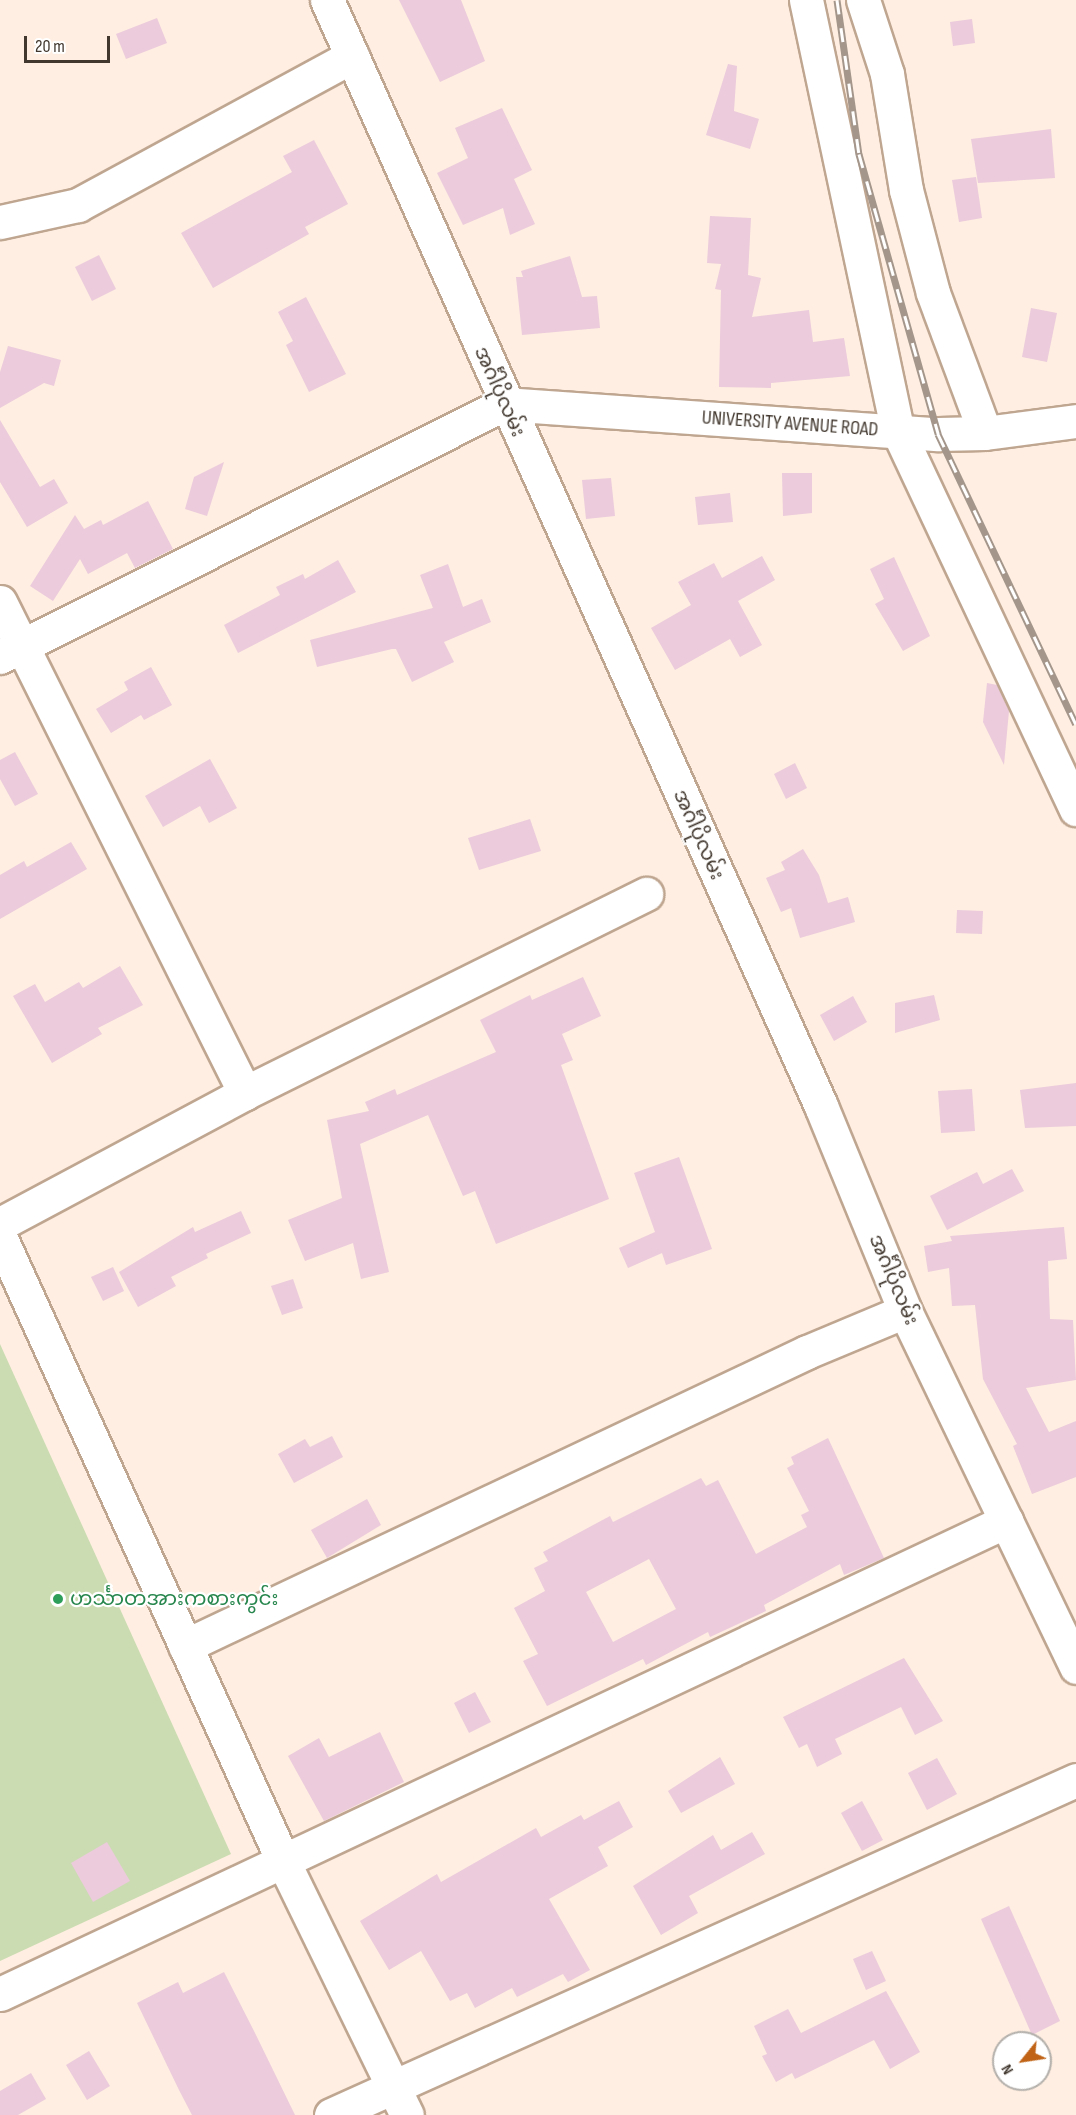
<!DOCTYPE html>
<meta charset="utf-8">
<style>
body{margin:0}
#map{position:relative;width:1076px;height:2115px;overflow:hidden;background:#ffeee1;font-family:"Sofia Sans Condensed","Noto Sans Myanmar",sans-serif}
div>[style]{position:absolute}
.green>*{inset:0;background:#cbdcb2}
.building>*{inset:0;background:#ebcbdc}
.roads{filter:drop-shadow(2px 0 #bfa691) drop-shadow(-2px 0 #bfa691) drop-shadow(0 2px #bfa691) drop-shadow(0 -2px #bfa691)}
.street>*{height:33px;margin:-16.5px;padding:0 16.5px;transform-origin:16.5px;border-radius:16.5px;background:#fff}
.secondary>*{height:33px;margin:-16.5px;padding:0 16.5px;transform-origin:16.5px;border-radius:16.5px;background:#fff}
.primary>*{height:33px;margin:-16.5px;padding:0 16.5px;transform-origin:16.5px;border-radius:16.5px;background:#fff}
.rail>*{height:7px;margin-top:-3.5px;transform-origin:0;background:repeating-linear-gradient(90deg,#fff 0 14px,#a4968b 0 28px);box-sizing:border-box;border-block:2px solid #a4968b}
.dots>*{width:16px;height:16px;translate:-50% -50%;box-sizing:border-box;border:3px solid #fff;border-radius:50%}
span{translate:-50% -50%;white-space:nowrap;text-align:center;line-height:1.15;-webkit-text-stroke:4.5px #fff;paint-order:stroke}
.street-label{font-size:20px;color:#41372e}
.leisure-label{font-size:20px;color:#27864d}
.left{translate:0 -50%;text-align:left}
.north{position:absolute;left:992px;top:2031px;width:60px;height:60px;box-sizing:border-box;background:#fff;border:2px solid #b3afab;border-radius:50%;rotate:240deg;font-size:16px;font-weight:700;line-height:24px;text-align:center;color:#41372e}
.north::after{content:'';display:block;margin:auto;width:21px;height:27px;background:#c06316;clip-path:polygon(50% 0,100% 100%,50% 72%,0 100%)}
.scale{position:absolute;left:24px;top:36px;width:86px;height:27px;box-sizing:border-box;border:3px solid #41372e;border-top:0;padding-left:8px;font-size:18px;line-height:21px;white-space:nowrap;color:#41372e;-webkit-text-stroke:4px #fff;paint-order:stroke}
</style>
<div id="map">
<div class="green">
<i style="clip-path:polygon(0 1344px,231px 1854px,0 1961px)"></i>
</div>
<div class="building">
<i style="clip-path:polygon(399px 0,461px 0,485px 61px,440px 82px)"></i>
<i style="clip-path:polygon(157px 18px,167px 43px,126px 59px,116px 34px)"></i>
<i style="clip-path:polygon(972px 19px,975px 43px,953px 46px,950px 22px)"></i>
<i style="clip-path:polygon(728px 64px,737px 66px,734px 111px,759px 119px,750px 149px,706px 135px)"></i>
<i style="clip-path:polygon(502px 108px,532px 170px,514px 179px,535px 224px,510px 235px,503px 208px,463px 225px,437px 173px,468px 158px,455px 128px)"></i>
<i style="clip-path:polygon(1051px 129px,1055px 178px,978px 183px,971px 139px)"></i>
<i style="clip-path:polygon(314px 140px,348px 204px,305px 227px,309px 234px,213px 288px,181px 233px,292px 172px,283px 156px)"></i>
<i style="clip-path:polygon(976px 177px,982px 218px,959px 222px,952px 180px)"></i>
<i style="clip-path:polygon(710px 216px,751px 218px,748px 275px,761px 278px,752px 317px,809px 310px,813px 342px,844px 338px,850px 376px,771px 383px,771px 388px,719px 387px,721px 290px,715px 289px,721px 264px,707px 263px)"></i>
<i style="clip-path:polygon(99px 255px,116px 289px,92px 301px,75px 267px)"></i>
<i style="clip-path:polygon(570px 256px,582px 297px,597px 296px,600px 328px,522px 335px,516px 277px,523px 277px,521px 271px)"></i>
<i style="clip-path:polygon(306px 297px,346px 374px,309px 392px,286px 345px,293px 341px,278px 312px)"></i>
<i style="clip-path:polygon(1031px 308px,1057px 313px,1047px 362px,1022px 357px)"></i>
<i style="clip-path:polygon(8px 346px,61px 360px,54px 386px,44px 383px,0 408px,0 372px)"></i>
<i style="clip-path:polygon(0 420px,40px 487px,54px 479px,68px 503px,27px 527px,0 482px)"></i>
<i style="clip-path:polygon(224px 462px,207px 516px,185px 509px,194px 477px)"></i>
<i style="clip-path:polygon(782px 473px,812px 473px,812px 513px,783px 516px)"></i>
<i style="clip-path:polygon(611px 478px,615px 516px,586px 519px,582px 480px)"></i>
<i style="clip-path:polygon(730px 493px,733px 522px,698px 525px,695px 497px)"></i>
<i style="clip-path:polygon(148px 501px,173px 549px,135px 568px,127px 553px,88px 574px,80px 559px,53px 601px,30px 586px,75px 515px,84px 529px,101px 520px,103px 525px)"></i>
<i style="clip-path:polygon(762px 556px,775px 580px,738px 601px,762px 645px,740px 657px,730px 639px,675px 670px,651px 628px,691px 605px,678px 582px,714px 563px,722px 578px)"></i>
<i style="clip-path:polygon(894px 557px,930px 636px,903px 651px,875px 604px,884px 599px,870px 569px)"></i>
<i style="clip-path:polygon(338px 560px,356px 592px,238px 653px,224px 625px,280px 595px,276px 587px,303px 574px,305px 579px)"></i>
<i style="clip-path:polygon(448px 564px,463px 607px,482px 599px,491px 622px,444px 642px,454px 662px,412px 682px,396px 649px,392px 649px,317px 667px,310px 640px,433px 608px,420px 575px)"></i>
<i style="clip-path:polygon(151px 667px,172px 705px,144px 720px,141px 715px,111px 733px,96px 709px,128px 690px,124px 682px)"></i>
<i style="clip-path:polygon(987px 683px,997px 685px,1009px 711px,1004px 765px,983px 722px)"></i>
<i style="clip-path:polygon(15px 752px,38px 794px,15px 806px,0 779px,0 760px)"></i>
<i style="clip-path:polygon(210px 759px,237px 808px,209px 823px,200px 806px,163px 827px,145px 796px)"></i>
<i style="clip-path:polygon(795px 763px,807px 788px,786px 799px,774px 774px)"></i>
<i style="clip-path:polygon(530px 819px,541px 851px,479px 870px,468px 838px)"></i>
<i style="clip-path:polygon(71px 842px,87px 869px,0 919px,0 875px,24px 861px,27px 867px)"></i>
<i style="clip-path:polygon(803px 849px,819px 875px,828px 903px,848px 897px,855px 922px,800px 938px,791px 908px,781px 912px,766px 878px,785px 870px,781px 862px)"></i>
<i style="clip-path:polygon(957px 910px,983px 911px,982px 934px,956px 933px)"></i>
<i style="clip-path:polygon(120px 966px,143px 1005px,98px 1028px,102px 1034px,52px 1063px,13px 996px,35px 984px,45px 1002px,79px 982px,83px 988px)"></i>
<i style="clip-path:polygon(583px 977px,601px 1016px,562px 1034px,573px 1060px,561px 1065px,609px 1199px,496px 1244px,475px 1191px,463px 1196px,428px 1115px,360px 1144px,389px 1272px,361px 1279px,353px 1243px,305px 1261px,288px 1220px,342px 1198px,327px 1120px,369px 1111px,365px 1102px,395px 1089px,397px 1095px,496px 1052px,480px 1020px,530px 995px,532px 1000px)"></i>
<i style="clip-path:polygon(934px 995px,940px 1020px,895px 1033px,895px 1003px)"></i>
<i style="clip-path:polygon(853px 996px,867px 1022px,834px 1041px,820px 1015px)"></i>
<i style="clip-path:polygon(1076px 1083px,1076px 1126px,1025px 1128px,1020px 1090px)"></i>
<i style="clip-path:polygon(972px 1089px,975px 1131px,941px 1133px,938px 1091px)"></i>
<i style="clip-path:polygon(679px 1157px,712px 1249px,666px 1265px,662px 1253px,628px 1268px,619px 1248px,655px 1232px,634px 1173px)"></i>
<i style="clip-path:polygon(1012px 1169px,1024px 1191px,947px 1230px,930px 1196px,977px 1172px,983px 1184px)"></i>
<i style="clip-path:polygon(241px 1211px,251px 1233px,206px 1254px,208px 1258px,171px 1277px,176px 1286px,138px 1307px,119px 1272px,193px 1227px,195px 1232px)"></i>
<i style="clip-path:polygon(1064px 1227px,1067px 1259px,1048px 1261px,1050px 1319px,1073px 1320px,1076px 1380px,1026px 1388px,1049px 1432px,1076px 1421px,1076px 1477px,1032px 1494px,1013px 1446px,1017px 1444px,983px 1379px,975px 1305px,952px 1306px,949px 1268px,928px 1272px,924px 1246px,952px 1241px,950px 1236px)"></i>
<i style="clip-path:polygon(113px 1267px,124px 1291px,103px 1301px,91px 1277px)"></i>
<i style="clip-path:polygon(293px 1279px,303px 1308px,282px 1315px,271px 1286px)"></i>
<i style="clip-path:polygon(332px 1436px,343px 1457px,294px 1483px,278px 1454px,305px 1439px,310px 1447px)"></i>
<i style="clip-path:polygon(evenodd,828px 1438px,884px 1558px,844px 1575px,840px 1564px,764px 1605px,766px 1611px,710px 1637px,708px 1632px,646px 1665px,643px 1659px,547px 1706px,523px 1661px,538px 1654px,514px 1608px,545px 1591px,534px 1568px,548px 1561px,543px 1552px,610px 1516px,613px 1522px,701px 1478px,706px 1486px,718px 1480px,756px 1554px,807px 1527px,801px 1515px,809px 1511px,787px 1468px,794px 1464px,791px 1457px,828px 1438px,649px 1559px,676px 1609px,613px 1642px,586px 1592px,649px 1559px)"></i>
<i style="clip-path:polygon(367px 1499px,381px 1525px,327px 1558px,311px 1530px)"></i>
<i style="clip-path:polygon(904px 1658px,943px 1721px,915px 1735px,901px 1707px,835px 1739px,842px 1754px,817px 1767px,807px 1744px,799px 1748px,783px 1717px)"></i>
<i style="clip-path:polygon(475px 1692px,491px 1722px,469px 1733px,454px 1703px)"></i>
<i style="clip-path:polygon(380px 1732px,404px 1782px,324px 1821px,288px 1756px,319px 1738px,329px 1757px)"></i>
<i style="clip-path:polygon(720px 1757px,735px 1784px,681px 1813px,668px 1791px)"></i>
<i style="clip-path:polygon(937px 1758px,957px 1794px,927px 1810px,908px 1773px)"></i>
<i style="clip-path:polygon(619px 1801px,633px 1827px,598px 1847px,608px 1866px,549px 1899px,590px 1970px,568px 1982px,563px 1974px,517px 1997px,512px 1988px,475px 2008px,467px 1993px,450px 2001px,421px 1951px,389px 1970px,360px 1921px,437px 1874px,441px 1882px,536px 1828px,541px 1837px,581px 1815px,584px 1820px)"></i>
<i style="clip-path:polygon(862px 1801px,883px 1840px,862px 1851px,841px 1813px)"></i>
<i style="clip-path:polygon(752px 1832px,765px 1854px,689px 1896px,698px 1913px,661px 1935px,633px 1886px,713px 1835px,721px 1850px)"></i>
<i style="clip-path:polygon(107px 1842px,130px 1881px,93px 1902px,71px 1863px)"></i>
<i style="clip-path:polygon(1009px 1906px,1060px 2021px,1032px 2035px,981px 1919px)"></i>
<i style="clip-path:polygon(872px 1951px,886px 1981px,866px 1990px,853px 1959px)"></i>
<i style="clip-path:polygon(224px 1972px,255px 2033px,295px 2115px,192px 2115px,179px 2090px,137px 2003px,178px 1982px,183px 1993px)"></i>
<i style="clip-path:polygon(886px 1991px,920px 2052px,890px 2069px,874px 2040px,795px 2079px,792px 2073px,776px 2082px,762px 2056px,767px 2054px,754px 2026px,788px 2009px,801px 2033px)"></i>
<i style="clip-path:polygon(89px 2051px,110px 2086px,87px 2100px,66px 2065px)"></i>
<i style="clip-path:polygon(31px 2073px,46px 2099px,18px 2115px,0 2115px,0 2091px)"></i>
</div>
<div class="roads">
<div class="street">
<i style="left:806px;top:0;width:441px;rotate:78deg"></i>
<i style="left:898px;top:431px;width:418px;rotate:64.8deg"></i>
<i style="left:863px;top:0;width:78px;rotate:72deg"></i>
<i style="left:887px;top:74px;width:118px;rotate:80.7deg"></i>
<i style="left:906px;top:190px;width:106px;rotate:75.3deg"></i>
<i style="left:933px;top:293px;width:149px;rotate:69.6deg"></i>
<i style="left:0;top:222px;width:80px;rotate:-12.3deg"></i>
<i style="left:78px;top:205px;width:312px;rotate:-28.5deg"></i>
<i style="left:0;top:602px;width:549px;rotate:63.48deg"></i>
<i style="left:0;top:657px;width:564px;rotate:-26.66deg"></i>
<i style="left:0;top:1224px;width:278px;rotate:-28.1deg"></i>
<i style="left:245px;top:1093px;width:448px;rotate:-26.4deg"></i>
<i style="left:0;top:1237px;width:687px;rotate:65.6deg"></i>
<i style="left:284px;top:1863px;width:280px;rotate:64deg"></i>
<i style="left:185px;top:1646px;width:688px;rotate:-25.3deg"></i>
<i style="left:807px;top:1352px;width:106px;rotate:-22.7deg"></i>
<i style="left:0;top:1994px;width:1112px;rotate:-25.18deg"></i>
<i style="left:331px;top:2115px;width:817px;rotate:-24.21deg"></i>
</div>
<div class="secondary">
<i style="left:504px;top:404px;width:435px;rotate:4deg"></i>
<i style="left:938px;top:434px;width:47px;rotate:-1.2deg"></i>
<i style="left:985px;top:433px;width:92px;rotate:-7.5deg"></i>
</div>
<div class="primary">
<i style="left:327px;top:0;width:1211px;rotate:65.93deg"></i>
<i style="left:821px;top:1106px;width:222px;rotate:67.7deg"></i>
<i style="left:905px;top:1311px;width:395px;rotate:64.3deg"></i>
</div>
</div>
<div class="rail">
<i style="left:837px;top:0;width:156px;rotate:81.9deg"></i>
<i style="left:859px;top:154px;width:291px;rotate:74.2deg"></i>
<i style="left:938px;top:434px;width:321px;rotate:64.6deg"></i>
</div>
<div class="dots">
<i style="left:58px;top:1599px;background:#2e9e5b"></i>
</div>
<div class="street-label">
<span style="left:499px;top:392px;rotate:66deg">အင်္ဂါပိုလမ်း</span>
<span style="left:790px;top:424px;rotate:4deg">UNIVERSITY AVENUE ROAD</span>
<span style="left:698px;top:835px;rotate:66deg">အင်္ဂါပိုလမ်း</span>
<span style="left:893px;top:1280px;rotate:67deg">အင်္ဂါပိုလမ်း</span>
</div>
<div class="leisure-label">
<span class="left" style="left:70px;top:1599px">ဟင်္သာတအားကစားကွင်း</span>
</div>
<div class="north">N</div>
<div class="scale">20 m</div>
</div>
